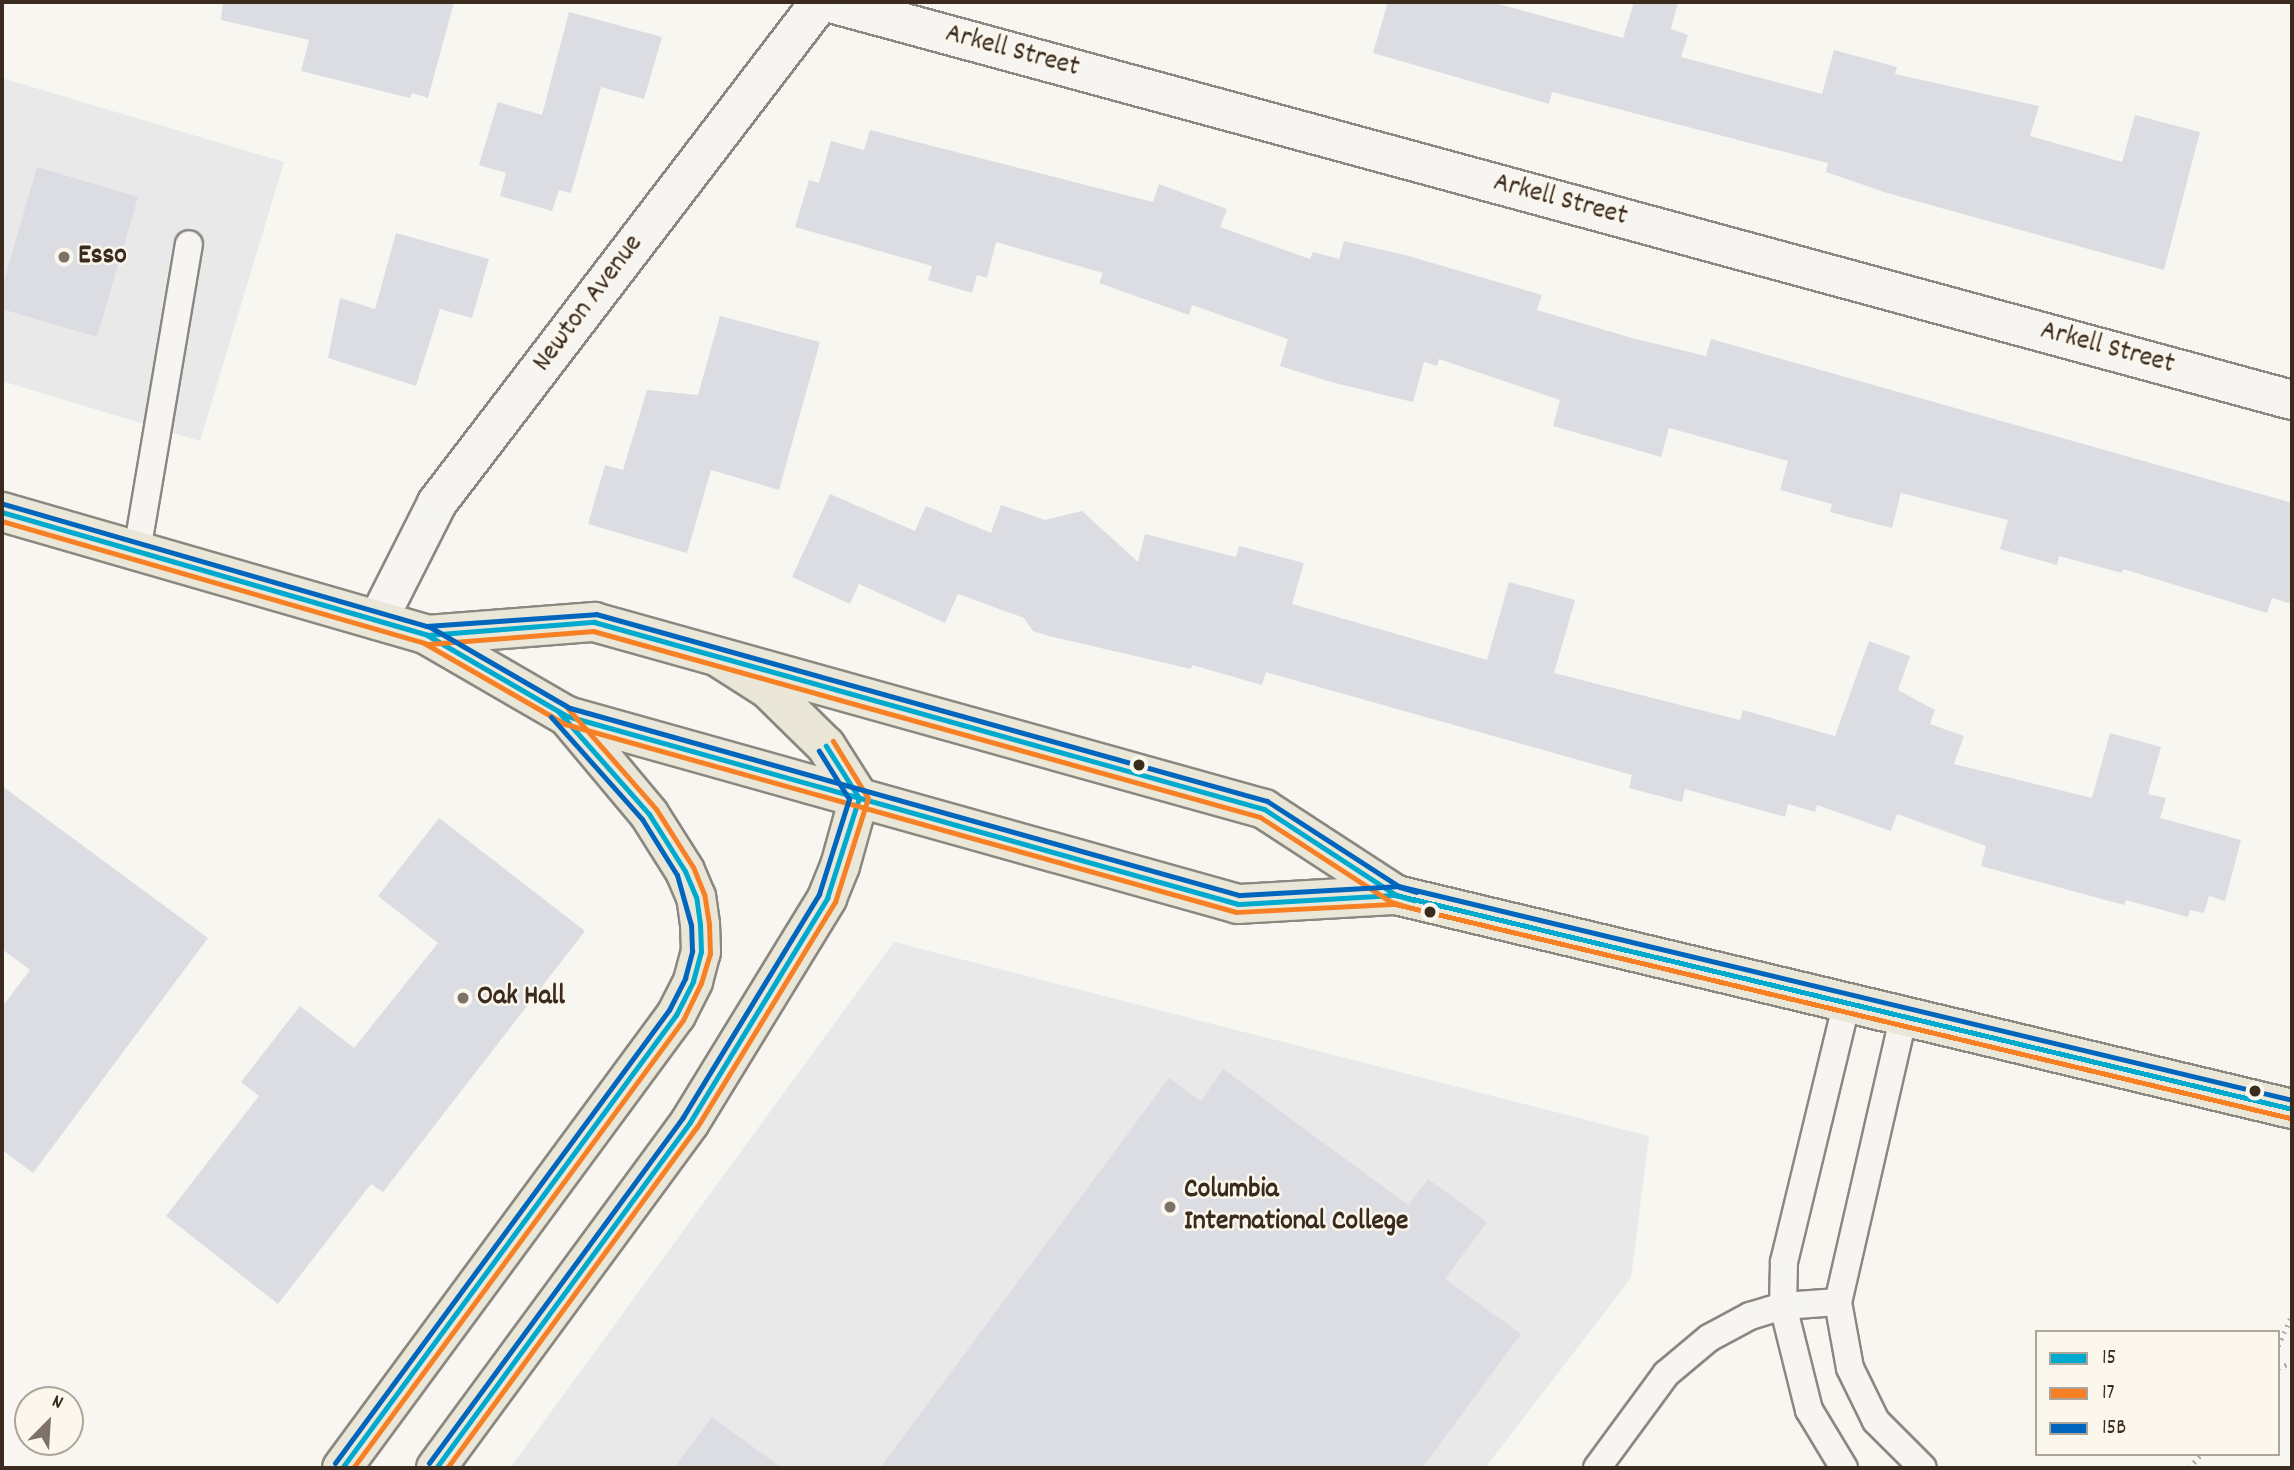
<!DOCTYPE html>
<style>
body{margin:0}
#map{position:relative;width:2294px;height:1470px;overflow:hidden;background:#f8f6f0;font-family:Dekko,sans-serif}
div>[style]{position:absolute}
.built>*{inset:0;background:#e9e9ea}
.building>*{inset:0;background:#dbdde3}
.path>*{height:4.5px;margin-top:-2.25px;transform-origin:0;background:repeating-linear-gradient(90deg,#b3b0ac 0 2px,transparent 0 7px)}
.roads{filter:drop-shadow(2px 0 #8b8781) drop-shadow(-2px 0 #8b8781) drop-shadow(0 2px #8b8781) drop-shadow(0 -2px #8b8781)}
.lane>*{height:26px;margin:-13px;padding:0 13px;transform-origin:13px;border-radius:13px;background:#f6f5f1}
.street>*{height:38px;margin:-19px;padding:0 19px;transform-origin:19px;border-radius:19px;background:#f6f5f1}
.primary>*{height:38px;margin:-19px;padding:0 19px;transform-origin:19px;border-radius:19px;background:#eae7d8}
.highway>*{height:38px;margin:-19px;padding:0 19px;transform-origin:19px;border-radius:19px;background:#eae7d8}
.bus-1>*{height:5px;margin:-2.5px;padding:0 2.5px;transform-origin:2.5px;border-radius:2.5px;background:#00a9ce}
.bus-2>*{height:5px;margin:-2.5px;padding:0 2.5px;transform-origin:2.5px;border-radius:2.5px;background:#f78025}
.bus-3>*{height:5px;margin:-2.5px;padding:0 2.5px;transform-origin:2.5px;border-radius:2.5px;background:#0065bd}
.dots>*{width:19px;height:19px;translate:-50% -50%;box-sizing:border-box;border:4px solid #fbf7ec;border-radius:50%}
span{translate:-50% -50%;white-space:nowrap;text-align:center;line-height:1.15;-webkit-text-stroke:5px #fbf7ec;paint-order:stroke}
.street-label{font-size:28px;color:#3b2a1e}
.poi-label{font-size:28px;color:#3b2a1e;font-weight:700}
.left{translate:0 -50%;text-align:left}
.frame{position:absolute;inset:0;border:4px solid #3b2a1e;pointer-events:none}
.legend{position:absolute;left:2035px;top:1330px;width:245px;height:126px;box-sizing:border-box;background:#fbf7ec;border:2px solid #aea59a;margin:0;padding:9px 12px;list-style:none;font-size:21px;color:#3b2a1e}
.legend li{display:flex;align-items:center;gap:14px;height:35px}
.legend b{width:35px;border:2px solid #aea59a}
.north{position:absolute;left:14px;top:1386px;width:70px;height:70px;box-sizing:border-box;background:#fbf7ec;border:2px solid #aea59a;border-radius:50%;rotate:24deg;font-size:19px;font-weight:700;line-height:28px;text-align:center;color:#3b2a1e}
.north::after{content:'';display:block;margin:auto;width:24px;height:32px;background:#7d7168;clip-path:polygon(50% 0,100% 100%,50% 72%,0 100%)}
</style>
<div id="map">
<div class="built">
<i style="clip-path:polygon(2px 78px,284px 162px,200px 441px,2px 381px)"></i>
<i style="clip-path:polygon(894px 942px,1649px 1136px,1631px 1278px,1485px 1468px,510px 1468px)"></i>
</div>
<div class="building">
<i style="clip-path:polygon(223px 2px,454px 2px,428px 98px,412px 93px,410px 98px,301px 71px,309px 40px,221px 20px)"></i>
<i style="clip-path:polygon(1388px 2px,1491px 2px,1623px 38px,1634px 2px,1678px 2px,1671px 29px,1688px 35px,1681px 57px,1822px 94px,1834px 50px,1897px 67px,1895px 74px,2039px 106px,2030px 136px,2122px 162px,2135px 115px,2200px 132px,2164px 270px,1887px 193px,1826px 172px,1828px 163px,1552px 92px,1549px 104px,1373px 53px)"></i>
<i style="clip-path:polygon(569px 12px,662px 37px,644px 99px,601px 87px,571px 193px,559px 190px,552px 211px,500px 196px,506px 173px,479px 165px,498px 102px,542px 115px)"></i>
<i style="clip-path:polygon(870px 130px,1153px 202px,1159px 184px,1227px 209px,1220px 227px,1310px 259px,1313px 252px,1339px 259px,1344px 241px,1405px 255px,1542px 295px,1537px 310px,1632px 338px,1706px 356px,1711px 339px,2292px 503px,2292px 604px,2272px 598px,2267px 613px,2123px 569px,2122px 573px,2059px 556px,2057px 565px,2000px 549px,2008px 520px,1901px 493px,1892px 528px,1830px 512px,1832px 504px,1780px 490px,1788px 461px,1669px 428px,1661px 457px,1553px 426px,1560px 400px,1439px 359px,1437px 366px,1424px 362px,1413px 402px,1331px 382px,1280px 366px,1288px 339px,1192px 305px,1189px 315px,1099px 283px,1103px 273px,996px 242px,987px 278px,977px 275px,972px 293px,928px 280px,932px 266px,795px 227px,809px 180px,819px 183px,831px 141px,864px 150px)"></i>
<i style="clip-path:polygon(37px 167px,138px 197px,97px 337px,2px 309px,2px 288px)"></i>
<i style="clip-path:polygon(396px 233px,489px 259px,472px 318px,440px 309px,416px 386px,328px 358px,340px 298px,375px 309px)"></i>
<i style="clip-path:polygon(720px 316px,820px 342px,779px 490px,711px 470px,687px 553px,588px 524px,605px 465px,623px 470px,647px 390px,698px 395px)"></i>
<i style="clip-path:polygon(830px 494px,915px 531px,926px 506px,991px 533px,1001px 505px,1045px 520px,1082px 511px,1138px 562px,1145px 534px,1236px 557px,1239px 546px,1304px 563px,1292px 604px,1487px 660px,1509px 582px,1575px 600px,1554px 673px,1740px 720px,1743px 710px,1835px 736px,1869px 641px,1910px 656px,1898px 690px,1935px 710px,1930px 724px,1964px 736px,1954px 764px,2092px 798px,2110px 733px,2161px 747px,2148px 794px,2166px 798px,2160px 818px,2241px 840px,2225px 901px,2209px 896px,2204px 913px,2190px 910px,2188px 917px,2126px 900px,2124px 905px,1981px 866px,1986px 846px,1897px 814px,1891px 831px,1817px 805px,1815px 812px,1788px 804px,1785px 817px,1685px 789px,1682px 802px,1629px 788px,1632px 775px,1266px 672px,1262px 685px,1192px 665px,1191px 669px,1049px 636px,1033px 631px,1024px 618px,958px 594px,945px 623px,859px 584px,850px 604px,792px 577px)"></i>
<i style="clip-path:polygon(2px 786px,208px 938px,33px 1173px,2px 1150px,2px 1007px,30px 970px,2px 949px)"></i>
<i style="clip-path:polygon(439px 818px,585px 931px,383px 1192px,371px 1184px,278px 1304px,166px 1216px,259px 1096px,241px 1082px,300px 1006px,354px 1048px,438px 943px,378px 896px)"></i>
<i style="clip-path:polygon(1223px 1069px,1408px 1205px,1428px 1179px,1487px 1222px,1445px 1279px,1521px 1334px,1422px 1468px,880px 1468px,1169px 1078px,1201px 1101px)"></i>
<i style="clip-path:polygon(712px 1417px,782px 1468px,674px 1468px)"></i>
</div>
<div class="path">
<i style="left:2278px;top:1346px;width:34px;rotate:-66deg"></i>
<i style="left:2278px;top:1368px;width:15px;rotate:-23deg"></i>
<i style="left:2189px;top:1468px;width:18px;rotate:-49deg"></i>
</div>
<div class="roads">
<div class="lane">
<i style="left:137px;top:551px;width:311px;rotate:-80.4deg"></i>
<i style="left:1903px;top:1019px;width:290px;rotate:102.9deg"></i>
<i style="left:1838px;top:1302px;width:67px;rotate:79.7deg"></i>
<i style="left:1850px;top:1368px;width:59px;rotate:63.9deg"></i>
<i style="left:1876px;top:1421px;width:66px;rotate:45deg"></i>
<i style="left:1597px;top:1468px;width:117px;rotate:-53.7deg"></i>
<i style="left:1666px;top:1374px;width:56px;rotate:-39.9deg"></i>
<i style="left:1709px;top:1338px;width:47px;rotate:-28.2deg"></i>
<i style="left:1750px;top:1316px;width:34px;rotate:-17deg"></i>
<i style="left:1783px;top:1306px;width:55px;rotate:-4.2deg"></i>
<i style="left:1844px;top:1468px;width:68px;rotate:-121.1deg"></i>
<i style="left:1809px;top:1410px;width:107px;rotate:-104deg"></i>
<i style="left:1783px;top:1306px;width:44px;rotate:-88.7deg"></i>
<i style="left:1784px;top:1262px;width:264px;rotate:-76.4deg"></i>
</div>
<div class="street">
<i style="left:827px;top:2px;width:1518px;rotate:15.2deg"></i>
<i style="left:378px;top:620px;width:131px;rotate:-63.2deg"></i>
<i style="left:437px;top:503px;width:631px;rotate:-52.6deg"></i>
</div>
<div class="primary">
<i style="left:2px;top:512px;width:442px;rotate:16.1deg"></i>
<i style="left:427px;top:635px;width:162px;rotate:30.1deg"></i>
<i style="left:567px;top:716px;width:697px;rotate:15.65deg"></i>
<i style="left:1238px;top:904px;width:158px;rotate:-3.3deg"></i>
<i style="left:1396px;top:895px;width:921px;rotate:13.43deg"></i>
<i style="left:427px;top:635px;width:168px;rotate:-4.5deg"></i>
<i style="left:594px;top:622px;width:696px;rotate:15.59deg"></i>
<i style="left:1264px;top:809px;width:158px;rotate:33.1deg"></i>
</div>
<div class="highway">
<i style="left:342px;top:1468px;width:563px;rotate:-53.6deg"></i>
<i style="left:676px;top:1015px;width:38px;rotate:-63deg"></i>
<i style="left:693px;top:981px;width:30px;rotate:-75deg"></i>
<i style="left:701px;top:952px;width:28px;rotate:-92deg"></i>
<i style="left:700px;top:924px;width:27px;rotate:-98deg"></i>
<i style="left:696px;top:897px;width:28px;rotate:-113deg"></i>
<i style="left:685px;top:871px;width:67px;rotate:-122.3deg"></i>
<i style="left:649px;top:814px;width:128px;rotate:-129.9deg"></i>
<i style="left:436px;top:1468px;width:429px;rotate:-53.7deg"></i>
<i style="left:690px;top:1122px;width:263px;rotate:-58.5deg"></i>
<i style="left:827px;top:898px;width:35px;rotate:-68deg"></i>
<i style="left:840px;top:866px;width:71px;rotate:-74.4deg"></i>
<i style="left:859px;top:798px;width:62px;rotate:-122.4deg"></i>
<i style="left:826px;top:746px;width:81px;rotate:-135.5deg"></i>
<i style="left:768px;top:689px;width:59px;rotate:-147.4deg"></i>
</div>
</div>
<div class="bus-1">
<i style="left:2px;top:512px;width:442px;rotate:16.1deg"></i>
<i style="left:427px;top:635px;width:162px;rotate:30.1deg"></i>
<i style="left:567px;top:716px;width:697px;rotate:15.65deg"></i>
<i style="left:1238px;top:904px;width:158px;rotate:-3.3deg"></i>
<i style="left:1396px;top:895px;width:921px;rotate:13.43deg"></i>
<i style="left:427px;top:635px;width:168px;rotate:-4.5deg"></i>
<i style="left:594px;top:622px;width:696px;rotate:15.59deg"></i>
<i style="left:1264px;top:809px;width:158px;rotate:33.1deg"></i>
<i style="left:1396px;top:895px;width:19px;rotate:16deg"></i>
<i style="left:342px;top:1468px;width:563px;rotate:-53.6deg"></i>
<i style="left:676px;top:1015px;width:38px;rotate:-63deg"></i>
<i style="left:693px;top:981px;width:30px;rotate:-75deg"></i>
<i style="left:701px;top:952px;width:28px;rotate:-92deg"></i>
<i style="left:700px;top:924px;width:27px;rotate:-98deg"></i>
<i style="left:696px;top:897px;width:28px;rotate:-113deg"></i>
<i style="left:685px;top:871px;width:67px;rotate:-122.3deg"></i>
<i style="left:649px;top:814px;width:137px;rotate:-131.5deg"></i>
<i style="left:436px;top:1468px;width:429px;rotate:-53.7deg"></i>
<i style="left:690px;top:1122px;width:263px;rotate:-58.5deg"></i>
<i style="left:827px;top:898px;width:105px;rotate:-72.3deg"></i>
<i style="left:859px;top:798px;width:62px;rotate:-122.4deg"></i>
</div>
<div class="bus-2">
<i style="left:2px;top:521px;width:439px;rotate:16.1deg"></i>
<i style="left:424px;top:643px;width:163px;rotate:29.9deg"></i>
<i style="left:565px;top:724px;width:697px;rotate:15.65deg"></i>
<i style="left:1236px;top:912px;width:159px;rotate:-2.9deg"></i>
<i style="left:1395px;top:904px;width:920px;rotate:13.45deg"></i>
<i style="left:428px;top:644px;width:166px;rotate:-4.5deg"></i>
<i style="left:593px;top:631px;width:692px;rotate:15.58deg"></i>
<i style="left:1260px;top:817px;width:156px;rotate:33deg"></i>
<i style="left:1391px;top:902px;width:22px;rotate:16deg"></i>
<i style="left:353px;top:1468px;width:556px;rotate:-53.62deg"></i>
<i style="left:683px;top:1020px;width:41px;rotate:-64.1deg"></i>
<i style="left:701px;top:983px;width:31px;rotate:-73deg"></i>
<i style="left:710px;top:953px;width:29px;rotate:-92deg"></i>
<i style="left:709px;top:924px;width:30px;rotate:-99deg"></i>
<i style="left:704px;top:894px;width:29px;rotate:-112deg"></i>
<i style="left:693px;top:867px;width:69px;rotate:-122.5deg"></i>
<i style="left:656px;top:809px;width:138px;rotate:-131.2deg"></i>
<i style="left:447px;top:1468px;width:423px;rotate:-53.8deg"></i>
<i style="left:697px;top:1127px;width:264px;rotate:-58.5deg"></i>
<i style="left:835px;top:902px;width:109px;rotate:-72.4deg"></i>
<i style="left:868px;top:798px;width:67px;rotate:-121.6deg"></i>
</div>
<div class="bus-3">
<i style="left:4px;top:504px;width:443px;rotate:16.1deg"></i>
<i style="left:430px;top:627px;width:162px;rotate:30.1deg"></i>
<i style="left:570px;top:708px;width:695px;rotate:15.62deg"></i>
<i style="left:1239px;top:895px;width:159px;rotate:-3.2deg"></i>
<i style="left:1398px;top:886px;width:919px;rotate:13.46deg"></i>
<i style="left:426px;top:626px;width:170px;rotate:-4deg"></i>
<i style="left:596px;top:614px;width:697px;rotate:15.57deg"></i>
<i style="left:1267px;top:801px;width:158px;rotate:32.9deg"></i>
<i style="left:1400px;top:887px;width:17px;rotate:17deg"></i>
<i style="left:335px;top:1463px;width:563px;rotate:-53.6deg"></i>
<i style="left:669px;top:1010px;width:36px;rotate:-63deg"></i>
<i style="left:685px;top:978px;width:28px;rotate:-75deg"></i>
<i style="left:692px;top:951px;width:26px;rotate:-92deg"></i>
<i style="left:691px;top:925px;width:52px;rotate:-105.6deg"></i>
<i style="left:677px;top:875px;width:66px;rotate:-122deg"></i>
<i style="left:642px;top:819px;width:137px;rotate:-131.7deg"></i>
<i style="left:429px;top:1463px;width:429px;rotate:-53.7deg"></i>
<i style="left:683px;top:1117px;width:261px;rotate:-58.6deg"></i>
<i style="left:819px;top:894px;width:100px;rotate:-72.5deg"></i>
<i style="left:849px;top:799px;width:57px;rotate:-122deg"></i>
</div>
<div class="dots">
<i style="left:64px;top:257px;background:#7d7168"></i>
<i style="left:1139px;top:765px;background:#3b2a1e"></i>
<i style="left:1430px;top:912px;background:#3b2a1e"></i>
<i style="left:463px;top:998px;background:#7d7168"></i>
<i style="left:2255px;top:1091px;background:#3b2a1e"></i>
<i style="left:1170px;top:1207px;background:#7d7168"></i>
</div>
<div class="street-label">
<span style="left:1012px;top:52px;rotate:15deg">Arkell Street</span>
<span style="left:1560px;top:201px;rotate:15deg">Arkell Street</span>
<span style="left:589px;top:304px;rotate:-53deg">Newton Avenue</span>
<span style="left:2107px;top:349px;rotate:15deg">Arkell Street</span>
</div>
<div class="poi-label">
<span class="left" style="left:78px;top:257px">Esso</span>
<span class="left" style="left:477px;top:998px">Oak Hall</span>
<span class="left" style="left:1184px;top:1207px">Columbia<br>International College</span>
</div>
<div class="frame"></div>
<ul class="legend">
<li><b style="height:9px;background:#00a9ce"></b>15</li>
<li><b style="height:9px;background:#f78025"></b>17</li>
<li><b style="height:9px;background:#0065bd"></b>15B</li>
</ul>
<div class="north">N</div>
</div>
